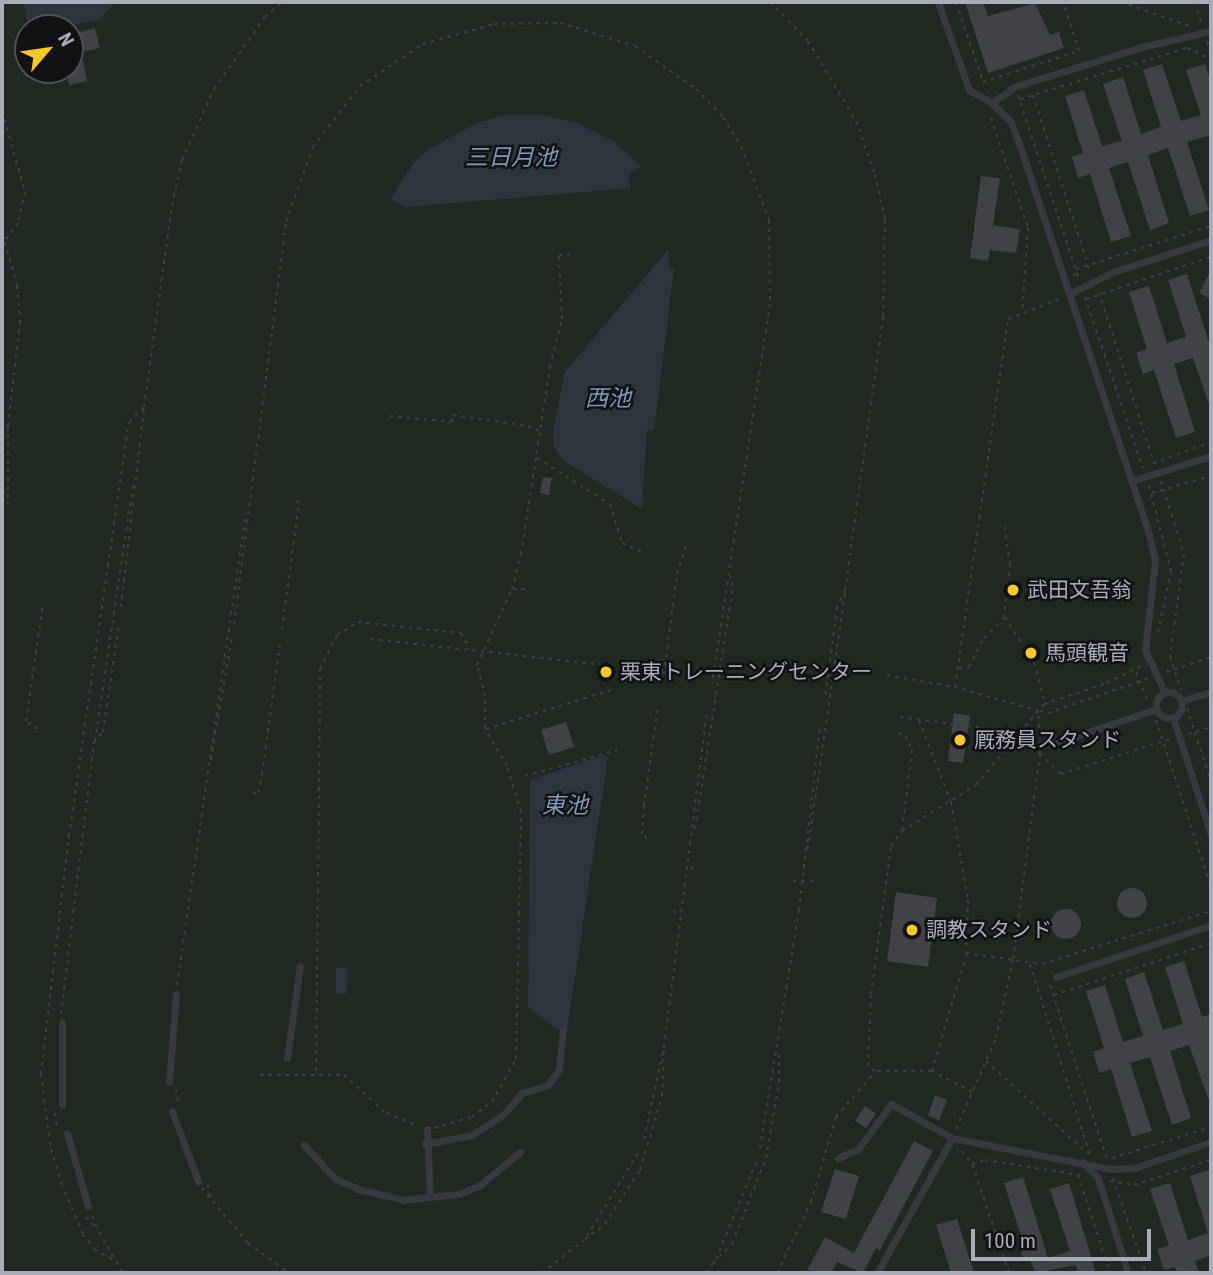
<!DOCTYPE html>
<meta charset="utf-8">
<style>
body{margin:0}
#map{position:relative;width:1213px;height:1275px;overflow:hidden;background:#171719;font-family:"Roboto Condensed","Noto Sans JP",sans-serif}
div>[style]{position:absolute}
.green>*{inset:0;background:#1f2821}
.water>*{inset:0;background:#2c353e}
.building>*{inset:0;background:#414246}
.round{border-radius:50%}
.path>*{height:2px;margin-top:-1px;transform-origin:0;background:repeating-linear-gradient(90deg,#3e3f46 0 3.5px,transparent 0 8.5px)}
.lane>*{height:7px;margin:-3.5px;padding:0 3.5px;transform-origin:3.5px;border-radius:3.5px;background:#38383f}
.lane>.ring{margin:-3.5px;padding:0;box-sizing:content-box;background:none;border:7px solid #38383f;border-radius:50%}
.dots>*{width:19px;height:19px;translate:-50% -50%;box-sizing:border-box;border:4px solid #121214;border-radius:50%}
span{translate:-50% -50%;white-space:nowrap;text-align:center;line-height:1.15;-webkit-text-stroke:5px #121214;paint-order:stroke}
.poi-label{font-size:21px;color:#a9adba}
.left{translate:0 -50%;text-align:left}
.water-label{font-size:23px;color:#7e98b6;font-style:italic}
.frame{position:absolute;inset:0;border:4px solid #a9adba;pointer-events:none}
.north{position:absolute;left:14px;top:14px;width:70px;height:70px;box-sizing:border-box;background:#121214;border:2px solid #4e5056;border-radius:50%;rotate:61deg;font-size:19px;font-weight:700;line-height:28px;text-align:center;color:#a9adba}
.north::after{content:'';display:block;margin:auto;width:24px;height:32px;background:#fac62e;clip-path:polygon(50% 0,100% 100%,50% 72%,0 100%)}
.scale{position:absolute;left:971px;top:1229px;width:180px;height:32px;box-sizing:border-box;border:4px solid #a9adba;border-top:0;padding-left:9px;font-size:21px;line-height:24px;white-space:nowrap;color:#a9adba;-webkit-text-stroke:5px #121214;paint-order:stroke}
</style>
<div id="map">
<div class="green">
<i style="clip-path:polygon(evenodd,2px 2px,1211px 2px,1211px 1273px,2px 1273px,2px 2px,28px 28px,70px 28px,70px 70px,28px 70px,28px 28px)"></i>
</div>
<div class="water">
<i style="clip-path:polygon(23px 2px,116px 2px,100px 19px,61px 28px,29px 28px)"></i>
<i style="clip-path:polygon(506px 115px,541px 115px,577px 123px,613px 141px,641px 166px,629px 174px,630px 188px,407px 207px,390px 199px,415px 161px,431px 148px,479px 122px)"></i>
<i style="clip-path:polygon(668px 250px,669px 269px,674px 269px,654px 431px,647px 430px,642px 509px,564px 461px,553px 446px,553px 432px,565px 372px)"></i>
<i style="clip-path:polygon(603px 755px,608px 757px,567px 1030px,556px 1029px,528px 1007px,530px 780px)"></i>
<i style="clip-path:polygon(347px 967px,346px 994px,336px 994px,336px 968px)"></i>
</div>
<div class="building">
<i style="clip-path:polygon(965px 2px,983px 2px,988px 16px,1035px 3px,1050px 35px,1059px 32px,1064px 48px,988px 73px)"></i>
<i style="clip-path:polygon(95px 28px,100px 48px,81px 52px,87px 81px,69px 85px,66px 70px,70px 70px,70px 34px)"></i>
<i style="clip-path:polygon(1162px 64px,1181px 121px,1201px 115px,1186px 70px,1205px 64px,1211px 83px,1211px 135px,1187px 142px,1209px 210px,1190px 216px,1168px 148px,1148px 155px,1169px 223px,1150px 230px,1128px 162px,1109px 168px,1131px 236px,1111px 242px,1090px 174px,1078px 178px,1072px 157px,1083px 153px,1065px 96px,1084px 90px,1102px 146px,1122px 141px,1103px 84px,1123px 77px,1141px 134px,1161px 127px,1143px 70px)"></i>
<i style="clip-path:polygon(981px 176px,1000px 178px,993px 225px,1020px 229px,1016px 253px,990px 250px,988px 261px,970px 258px)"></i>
<i style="clip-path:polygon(1211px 270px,1211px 299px,1199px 293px)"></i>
<i style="clip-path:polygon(1187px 274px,1211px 349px,1211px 410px,1193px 358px,1174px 364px,1195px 432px,1176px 438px,1154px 370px,1143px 374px,1136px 353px,1147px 349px,1129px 292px,1149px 286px,1167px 343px,1186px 337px,1168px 280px)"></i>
<i style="clip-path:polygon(543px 477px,552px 478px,549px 495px,540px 493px)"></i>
<i style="clip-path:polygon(954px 713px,970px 716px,963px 763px,948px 761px)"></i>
<i style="clip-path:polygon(566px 722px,574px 747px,549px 755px,541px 730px)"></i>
<i class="round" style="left:1117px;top:888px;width:30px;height:30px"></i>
<i style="clip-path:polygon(896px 892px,937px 898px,928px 967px,887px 961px)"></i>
<i class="round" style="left:1051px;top:909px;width:30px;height:30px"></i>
<i style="clip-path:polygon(1184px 961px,1202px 1017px,1211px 1014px,1211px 1106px,1189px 1045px,1170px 1051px,1191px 1118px,1172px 1125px,1150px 1057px,1130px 1063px,1152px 1131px,1132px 1137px,1111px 1069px,1099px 1073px,1093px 1052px,1104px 1048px,1086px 991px,1105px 985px,1123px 1042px,1143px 1036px,1125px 979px,1144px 972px,1163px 1030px,1183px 1024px,1165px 967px)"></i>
<i style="clip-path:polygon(935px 1095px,947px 1100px,939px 1120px,928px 1116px)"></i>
<i style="clip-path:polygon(865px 1106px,876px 1114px,866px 1128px,855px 1121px)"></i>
<i style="clip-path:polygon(914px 1141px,933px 1151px,880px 1250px,876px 1248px,863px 1273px,837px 1262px,831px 1273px,807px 1270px,825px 1237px,854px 1253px)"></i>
<i style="clip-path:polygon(835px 1169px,859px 1176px,846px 1219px,821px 1212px)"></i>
<i style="clip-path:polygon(1209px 1170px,1211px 1255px,1195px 1261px,1199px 1273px,1177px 1273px,1175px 1267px,1164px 1270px,1157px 1249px,1169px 1246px,1150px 1189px,1170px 1183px,1188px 1240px,1208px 1233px,1190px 1176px)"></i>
<i style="clip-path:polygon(1023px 1177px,1048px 1258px,1070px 1251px,1050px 1189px,1069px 1183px,1096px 1273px,1078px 1273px,1076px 1265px,1035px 1273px,1030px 1259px,1024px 1261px,1019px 1246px,1024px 1245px,1004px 1183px)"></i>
<i style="clip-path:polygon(957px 1219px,974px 1273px,951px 1273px,936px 1225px)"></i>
</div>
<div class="path">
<i style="left:770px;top:2px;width:54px;rotate:45.7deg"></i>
<i style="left:808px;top:41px;width:93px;rotate:59deg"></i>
<i style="left:856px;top:121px;width:56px;rotate:70.3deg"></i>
<i style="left:875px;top:174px;width:47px;rotate:77.7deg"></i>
<i style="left:885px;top:220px;width:97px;rotate:91.2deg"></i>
<i style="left:883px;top:317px;width:276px;rotate:97.9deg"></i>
<i style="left:845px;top:590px;width:19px;rotate:115deg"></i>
<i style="left:837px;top:607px;width:93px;rotate:97.4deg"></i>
<i style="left:956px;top:2px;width:84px;rotate:71.4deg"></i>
<i style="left:983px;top:82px;width:101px;rotate:-17.9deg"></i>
<i style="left:1079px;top:51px;width:52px;rotate:-108.1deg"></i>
<i style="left:1121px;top:2px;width:72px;rotate:19.4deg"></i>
<i style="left:1195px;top:2px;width:21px;rotate:73deg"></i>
<i style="left:1207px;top:41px;width:13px;rotate:72deg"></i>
<i style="left:1018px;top:95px;width:194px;rotate:71.7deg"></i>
<i style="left:1033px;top:95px;width:185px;rotate:72.1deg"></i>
<i style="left:1020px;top:99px;width:175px;rotate:-17deg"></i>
<i style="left:1187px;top:48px;width:26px;rotate:25deg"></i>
<i style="left:2px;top:111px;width:84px;rotate:74.1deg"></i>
<i style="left:25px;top:192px;width:32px;rotate:103deg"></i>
<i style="left:18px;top:223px;width:26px;rotate:127deg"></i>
<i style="left:991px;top:118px;width:116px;rotate:71.4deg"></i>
<i style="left:1028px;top:228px;width:85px;rotate:94deg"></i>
<i style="left:2px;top:192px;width:30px;rotate:90deg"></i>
<i style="left:5px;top:242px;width:46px;rotate:74.7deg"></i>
<i style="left:17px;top:286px;width:35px;rotate:85deg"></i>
<i style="left:20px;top:321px;width:106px;rotate:96.5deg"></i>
<i style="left:8px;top:426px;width:77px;rotate:90deg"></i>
<i style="left:1074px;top:276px;width:7px;rotate:-74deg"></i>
<i style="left:1076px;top:269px;width:142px;rotate:-17.7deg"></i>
<i style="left:1099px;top:292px;width:180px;rotate:72.2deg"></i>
<i style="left:1085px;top:297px;width:181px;rotate:71.3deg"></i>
<i style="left:1086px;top:299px;width:132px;rotate:-18.6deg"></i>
<i style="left:390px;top:416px;width:62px;rotate:5.5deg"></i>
<i style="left:452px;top:422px;width:7px;rotate:-82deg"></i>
<i style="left:453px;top:415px;width:76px;rotate:8.3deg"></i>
<i style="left:528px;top:426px;width:12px;rotate:24deg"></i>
<i style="left:2px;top:419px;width:9px;rotate:49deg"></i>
<i style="left:537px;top:458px;width:86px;rotate:32.2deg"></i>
<i style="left:610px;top:504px;width:41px;rotate:72.9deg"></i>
<i style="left:622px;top:543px;width:24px;rotate:24deg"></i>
<i style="left:1153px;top:463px;width:62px;rotate:-19.9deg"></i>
<i style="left:1161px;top:481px;width:77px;rotate:72.5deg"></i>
<i style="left:1184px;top:554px;width:103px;rotate:97.8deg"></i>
<i style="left:1170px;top:656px;width:36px;rotate:72deg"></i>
<i style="left:1149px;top:486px;width:88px;rotate:75.5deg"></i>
<i style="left:1171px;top:571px;width:67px;rotate:102deg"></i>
<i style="left:1152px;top:493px;width:61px;rotate:-16.1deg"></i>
<i style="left:513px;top:589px;width:17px"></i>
<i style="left:121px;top:607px;width:201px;rotate:-83.4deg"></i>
<i style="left:144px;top:407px;width:204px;rotate:-82.1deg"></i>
<i style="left:172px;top:205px;width:46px;rotate:-77.5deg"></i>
<i style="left:182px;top:160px;width:78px;rotate:-65.7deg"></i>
<i style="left:214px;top:89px;width:88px;rotate:-54.7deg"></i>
<i style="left:265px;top:17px;width:23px;rotate:-41deg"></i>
<i style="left:1005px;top:617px;width:54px;rotate:57.8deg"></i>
<i style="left:1034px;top:663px;width:41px;rotate:74.2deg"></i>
<i style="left:234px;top:624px;width:406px;rotate:-82.6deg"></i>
<i style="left:286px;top:221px;width:79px;rotate:-70deg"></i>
<i style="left:313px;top:147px;width:77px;rotate:-52.4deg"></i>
<i style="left:360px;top:86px;width:76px;rotate:-33.7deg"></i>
<i style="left:423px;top:44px;width:74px;rotate:-15.7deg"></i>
<i style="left:494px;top:24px;width:66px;rotate:-0.9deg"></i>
<i style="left:560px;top:23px;width:78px;rotate:17deg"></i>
<i style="left:635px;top:46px;width:75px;rotate:35.2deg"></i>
<i style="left:696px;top:89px;width:39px;rotate:46deg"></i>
<i style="left:723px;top:117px;width:34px;rotate:58deg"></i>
<i style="left:741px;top:146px;width:79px;rotate:69.3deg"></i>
<i style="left:769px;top:220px;width:84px;rotate:89.3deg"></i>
<i style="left:770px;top:304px;width:384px;rotate:98.7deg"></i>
<i style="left:282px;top:629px;width:127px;rotate:-82.3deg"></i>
<i style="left:299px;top:503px;width:6px;rotate:-135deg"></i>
<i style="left:371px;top:639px;width:234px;rotate:6.4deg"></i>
<i style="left:959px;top:668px;width:10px;rotate:-6deg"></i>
<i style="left:969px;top:667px;width:33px;rotate:-63deg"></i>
<i style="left:984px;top:638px;width:28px;rotate:-45deg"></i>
<i style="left:1004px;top:618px;width:54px;rotate:-83.7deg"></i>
<i style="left:1010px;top:564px;width:41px;rotate:-98.3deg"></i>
<i style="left:1136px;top:672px;width:32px;rotate:68deg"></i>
<i style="left:1166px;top:672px;width:47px;rotate:-18.4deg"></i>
<i style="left:664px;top:674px;width:101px;rotate:-82.6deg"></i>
<i style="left:677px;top:574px;width:32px;rotate:-72deg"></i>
<i style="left:887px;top:675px;width:67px;rotate:10.3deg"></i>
<i style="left:1187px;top:708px;width:78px;rotate:72deg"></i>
<i style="left:1040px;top:711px;width:8px;rotate:14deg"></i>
<i style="left:1048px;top:713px;width:105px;rotate:-19deg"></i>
<i style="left:900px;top:717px;width:84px;rotate:7.5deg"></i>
<i style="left:983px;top:728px;width:62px;rotate:23.7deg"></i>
<i style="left:1040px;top:753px;width:30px;rotate:45deg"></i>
<i style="left:1061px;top:774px;width:114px;rotate:-17.8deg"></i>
<i style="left:919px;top:720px;width:88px;rotate:68.7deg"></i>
<i style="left:951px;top:802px;width:99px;rotate:80.2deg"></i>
<i style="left:968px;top:900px;width:53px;rotate:92.2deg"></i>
<i style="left:966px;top:953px;width:77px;rotate:8.2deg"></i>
<i style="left:1042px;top:964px;width:177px;rotate:-17.4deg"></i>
<i style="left:1156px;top:720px;width:175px;rotate:71.7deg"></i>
<i style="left:38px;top:729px;width:14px;rotate:-146deg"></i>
<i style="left:26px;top:721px;width:118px;rotate:-81.7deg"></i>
<i style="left:486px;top:729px;width:131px;rotate:-17.3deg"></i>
<i style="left:898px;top:733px;width:8px;rotate:23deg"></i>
<i style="left:905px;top:736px;width:16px;rotate:63deg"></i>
<i style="left:912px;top:750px;width:81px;rotate:97.1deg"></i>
<i style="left:1188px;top:734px;width:24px;rotate:-17deg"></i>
<i style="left:95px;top:741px;width:261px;rotate:-81.6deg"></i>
<i style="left:211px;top:760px;width:125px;rotate:-80.3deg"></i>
<i style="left:525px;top:776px;width:96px;rotate:-15.8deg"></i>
<i style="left:253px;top:793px;width:5px"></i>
<i style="left:258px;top:793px;width:19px;rotate:-78deg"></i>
<i style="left:262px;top:774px;width:130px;rotate:-82.1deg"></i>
<i style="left:695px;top:829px;width:246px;rotate:-81.1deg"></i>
<i style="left:733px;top:586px;width:10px;rotate:-107deg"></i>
<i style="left:647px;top:838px;width:6px;rotate:-141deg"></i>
<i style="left:642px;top:834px;width:28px;rotate:-86deg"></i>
<i style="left:644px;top:806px;width:101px;rotate:-82deg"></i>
<i style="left:808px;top:849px;width:261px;rotate:-81.8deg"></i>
<i style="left:690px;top:867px;width:8px;rotate:23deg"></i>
<i style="left:793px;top:881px;width:21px"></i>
<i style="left:673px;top:912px;width:9px"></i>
<i style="left:1030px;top:964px;width:200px;rotate:72.6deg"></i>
<i style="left:177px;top:985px;width:477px;rotate:-81.7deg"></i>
<i style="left:1050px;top:985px;width:183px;rotate:71.9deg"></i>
<i style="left:1054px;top:995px;width:165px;rotate:-18.3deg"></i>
<i style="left:61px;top:1014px;width:274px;rotate:-83.1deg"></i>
<i style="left:94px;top:742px;width:13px;rotate:-48deg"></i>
<i style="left:103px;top:732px;width:110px;rotate:-81.6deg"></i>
<i style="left:986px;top:1061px;width:137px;rotate:42.3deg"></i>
<i style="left:316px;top:1071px;width:402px;rotate:-89.4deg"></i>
<i style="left:320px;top:669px;width:38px;rotate:-63deg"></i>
<i style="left:337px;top:635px;width:25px;rotate:-32deg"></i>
<i style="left:358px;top:622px;width:104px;rotate:6.1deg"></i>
<i style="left:461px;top:633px;width:18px;rotate:63deg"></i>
<i style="left:932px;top:1071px;width:123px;rotate:-73.5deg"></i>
<i style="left:260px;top:1075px;width:84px"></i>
<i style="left:344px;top:1075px;width:57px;rotate:42.1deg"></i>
<i style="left:386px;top:1113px;width:32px;rotate:22deg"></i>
<i style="left:176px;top:1089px;width:12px;rotate:81deg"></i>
<i style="left:972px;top:1092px;width:45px;rotate:-152.3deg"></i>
<i style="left:932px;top:1071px;width:57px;rotate:180deg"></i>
<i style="left:875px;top:1071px;width:9px;rotate:-144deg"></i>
<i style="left:868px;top:1066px;width:72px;rotate:-87.6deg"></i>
<i style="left:871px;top:994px;width:149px;rotate:-82.3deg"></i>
<i style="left:891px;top:846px;width:19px;rotate:-54deg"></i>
<i style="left:902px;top:831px;width:87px;rotate:-31.9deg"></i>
<i style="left:976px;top:785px;width:106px;rotate:-50deg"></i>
<i style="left:1044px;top:704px;width:66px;rotate:-18.4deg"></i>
<i style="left:1107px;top:683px;width:38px;rotate:-27deg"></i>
<i style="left:55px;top:1113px;width:15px;rotate:82deg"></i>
<i style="left:435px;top:1128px;width:39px;rotate:-17deg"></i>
<i style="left:472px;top:1117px;width:25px;rotate:-37deg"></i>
<i style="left:492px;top:1102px;width:49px;rotate:-60.8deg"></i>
<i style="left:516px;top:1059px;width:247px;rotate:-88.8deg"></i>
<i style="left:521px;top:812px;width:48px;rotate:-106.9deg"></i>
<i style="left:507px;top:766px;width:43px;rotate:-120.7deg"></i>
<i style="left:485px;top:729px;width:33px;rotate:-90deg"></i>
<i style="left:485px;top:696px;width:32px;rotate:-104deg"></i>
<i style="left:477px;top:665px;width:84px;rotate:-65.3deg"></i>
<i style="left:512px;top:589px;width:36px;rotate:-76deg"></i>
<i style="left:521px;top:554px;width:189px;rotate:-81.2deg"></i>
<i style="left:550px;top:367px;width:49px;rotate:-76deg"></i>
<i style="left:562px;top:319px;width:64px;rotate:-92.7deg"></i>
<i style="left:559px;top:255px;width:11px;rotate:-5deg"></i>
<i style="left:956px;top:1129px;width:99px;rotate:-66.3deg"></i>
<i style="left:996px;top:1038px;width:81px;rotate:-77.9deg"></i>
<i style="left:1013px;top:959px;width:208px;rotate:-82.5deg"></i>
<i style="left:1040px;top:753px;width:42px;rotate:-91.4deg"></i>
<i style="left:1039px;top:711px;width:87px;rotate:-164.1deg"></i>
<i style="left:955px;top:687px;width:372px;rotate:-81.8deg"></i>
<i style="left:1008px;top:319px;width:58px;rotate:-21.3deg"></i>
<i style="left:644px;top:1139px;width:94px;rotate:-77.7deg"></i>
<i style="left:664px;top:1047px;width:339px;rotate:-82.7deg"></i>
<i style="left:760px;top:1148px;width:241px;rotate:-80.7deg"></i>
<i style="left:799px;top:910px;width:184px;rotate:-83.5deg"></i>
<i style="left:962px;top:1151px;width:16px;rotate:52deg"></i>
<i style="left:1112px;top:1158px;width:104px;rotate:-17.4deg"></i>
<i style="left:1078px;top:1175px;width:103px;rotate:71.9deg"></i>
<i style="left:1113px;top:1178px;width:101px;rotate:70.8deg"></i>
<i style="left:1110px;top:1181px;width:24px;rotate:9deg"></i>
<i style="left:1134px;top:1185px;width:81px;rotate:-18deg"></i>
<i style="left:208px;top:1185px;width:17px;rotate:77deg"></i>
<i style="left:202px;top:1188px;width:72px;rotate:50.1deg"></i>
<i style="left:248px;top:1243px;width:51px;rotate:36.2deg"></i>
<i style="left:92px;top:1216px;width:12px;rotate:66deg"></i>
<i style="left:86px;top:1217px;width:18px;rotate:49deg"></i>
<i style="left:99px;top:1232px;width:48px;rotate:59.7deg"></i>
<i style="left:587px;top:1236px;width:101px;rotate:-58.4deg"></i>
<i style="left:585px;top:1239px;width:25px;rotate:-37deg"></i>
<i style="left:605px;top:1224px;width:64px;rotate:-57.1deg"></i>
<i style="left:640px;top:1170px;width:77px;rotate:-73.4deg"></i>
<i style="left:662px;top:1096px;width:48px;rotate:-87.6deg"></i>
<i style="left:112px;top:1259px;width:19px;rotate:-152deg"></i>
<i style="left:95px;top:1250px;width:20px;rotate:-127deg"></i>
<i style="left:83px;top:1234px;width:53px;rotate:-113.2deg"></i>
<i style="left:62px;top:1185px;width:42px;rotate:-106.7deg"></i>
<i style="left:50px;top:1145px;width:72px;rotate:-97.2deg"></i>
<i style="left:41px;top:1074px;width:240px;rotate:-83.3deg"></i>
<i style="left:69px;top:836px;width:418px;rotate:-81.8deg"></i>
<i style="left:129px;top:422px;width:21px;rotate:-45deg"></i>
<i style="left:716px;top:1259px;width:107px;rotate:-67.5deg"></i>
<i style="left:713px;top:1263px;width:27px;rotate:-45deg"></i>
<i style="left:732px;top:1244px;width:92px;rotate:-68.4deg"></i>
<i style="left:766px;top:1158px;width:76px;rotate:-80.2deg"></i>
<i style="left:779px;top:1083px;width:34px;rotate:-90deg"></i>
<i style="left:542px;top:1273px;width:53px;rotate:-38.2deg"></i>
<i style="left:707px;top:1273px;width:12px;rotate:-59deg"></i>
<i style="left:777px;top:1273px;width:79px;rotate:-64.4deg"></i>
<i style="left:811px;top:1202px;width:89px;rotate:-73.6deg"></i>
<i style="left:836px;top:1117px;width:60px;rotate:-49.1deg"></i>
<i style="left:1009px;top:1273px;width:115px;rotate:-108.7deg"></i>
<i style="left:972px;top:1164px;width:14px;rotate:-17deg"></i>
<i style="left:985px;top:1160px;width:96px;rotate:9deg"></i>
</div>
<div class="lane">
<i style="left:938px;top:2px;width:93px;rotate:70.6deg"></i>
<i style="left:969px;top:90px;width:26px;rotate:29deg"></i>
<i style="left:23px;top:42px;width:6px;rotate:31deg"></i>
<i style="left:1069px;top:294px;width:49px;rotate:-26.6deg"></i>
<i style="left:1113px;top:272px;width:103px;rotate:-18.1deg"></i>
<i style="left:1131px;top:481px;width:84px;rotate:-17.4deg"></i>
<i class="ring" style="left:1156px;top:692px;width:19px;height:19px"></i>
<i style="left:1165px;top:693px;width:47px;rotate:-114.9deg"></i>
<i style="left:1145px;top:650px;width:90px;rotate:-83.6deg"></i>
<i style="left:1155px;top:561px;width:28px;rotate:-103deg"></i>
<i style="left:1149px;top:534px;width:409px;rotate:-108.4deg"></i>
<i style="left:1020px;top:146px;width:26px;rotate:-111deg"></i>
<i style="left:1011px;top:122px;width:27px;rotate:-135deg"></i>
<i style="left:992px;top:103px;width:27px;rotate:-36deg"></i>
<i style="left:1014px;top:87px;width:134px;rotate:-17.4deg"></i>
<i style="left:1142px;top:47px;width:71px;rotate:-13.1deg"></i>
<i style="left:1181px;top:701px;width:31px;rotate:-17deg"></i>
<i style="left:1173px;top:718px;width:123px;rotate:72deg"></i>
<i style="left:1058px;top:742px;width:104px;rotate:-18.4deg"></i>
<i style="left:1056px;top:977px;width:163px;rotate:-18.5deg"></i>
<i style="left:62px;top:1023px;width:82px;rotate:90deg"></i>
<i style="left:287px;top:1058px;width:93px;rotate:-82deg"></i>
<i style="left:169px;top:1082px;width:88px;rotate:-85.5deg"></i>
<i style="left:172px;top:1111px;width:75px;rotate:69.6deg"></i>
<i style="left:427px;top:1129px;width:68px;rotate:87.5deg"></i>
<i style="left:430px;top:1197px;width:29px;rotate:-6deg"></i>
<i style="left:459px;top:1194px;width:23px;rotate:-23deg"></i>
<i style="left:480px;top:1185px;width:52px;rotate:-39.5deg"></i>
<i style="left:67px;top:1133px;width:76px;rotate:74deg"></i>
<i style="left:425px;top:1144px;width:48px;rotate:-10.8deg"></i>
<i style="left:472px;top:1135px;width:37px;rotate:-33deg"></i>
<i style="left:503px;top:1115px;width:29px;rotate:-49deg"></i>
<i style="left:522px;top:1093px;width:27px;rotate:-17deg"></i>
<i style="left:548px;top:1085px;width:19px;rotate:-55deg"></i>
<i style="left:559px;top:1069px;width:40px;rotate:-84.3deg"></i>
<i style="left:304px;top:1145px;width:46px;rotate:47.6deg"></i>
<i style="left:335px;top:1179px;width:25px;rotate:23deg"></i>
<i style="left:358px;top:1189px;width:47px;rotate:13.4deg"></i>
<i style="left:404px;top:1200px;width:26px;rotate:-7deg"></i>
<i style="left:838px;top:1158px;width:22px;rotate:-24deg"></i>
<i style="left:858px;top:1149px;width:56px;rotate:-53.7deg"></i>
<i style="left:891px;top:1104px;width:70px;rotate:29.1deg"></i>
<i style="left:1083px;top:1162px;width:22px;rotate:47deg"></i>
<i style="left:1098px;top:1178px;width:100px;rotate:72.5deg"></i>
<i style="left:877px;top:1273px;width:154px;rotate:-60.9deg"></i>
<i style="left:952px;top:1138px;width:161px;rotate:11.1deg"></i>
<i style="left:1110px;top:1169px;width:24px;rotate:-2deg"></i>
<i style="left:1134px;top:1168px;width:81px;rotate:-18.7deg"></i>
</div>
<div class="dots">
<i style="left:1013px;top:590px;background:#fac62e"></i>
<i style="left:1031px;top:653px;background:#fac62e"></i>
<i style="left:606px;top:672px;background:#fac62e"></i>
<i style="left:960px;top:740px;background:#fac62e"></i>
<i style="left:912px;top:930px;background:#fac62e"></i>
</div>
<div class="poi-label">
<span class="left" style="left:1027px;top:590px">武田文吾翁</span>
<span class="left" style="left:1045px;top:653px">馬頭観音</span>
<span class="left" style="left:620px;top:672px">栗東トレーニングセンター</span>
<span class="left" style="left:974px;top:740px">厩務員スタンド</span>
<span class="left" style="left:926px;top:930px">調教スタンド</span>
</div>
<div class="water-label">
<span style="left:511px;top:158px">三日月池</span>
<span style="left:608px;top:399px">西池</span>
<span style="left:565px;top:806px">東池</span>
</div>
<div class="frame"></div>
<div class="north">N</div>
<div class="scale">100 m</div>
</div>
